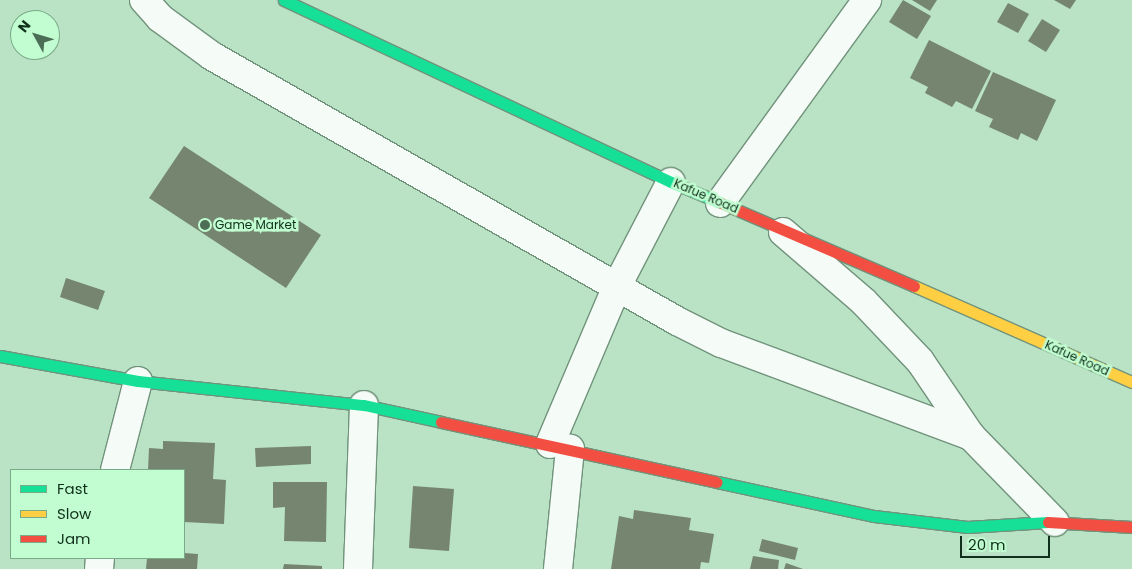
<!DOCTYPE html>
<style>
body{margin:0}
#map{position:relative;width:1132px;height:569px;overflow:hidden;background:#bae2c5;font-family:Poppins,sans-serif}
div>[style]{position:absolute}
.building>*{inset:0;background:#758570}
.roads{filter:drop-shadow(1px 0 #71937c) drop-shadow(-1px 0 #71937c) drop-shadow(0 1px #71937c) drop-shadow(0 -1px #71937c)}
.street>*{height:28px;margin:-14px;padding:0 14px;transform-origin:14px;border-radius:14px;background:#f5fbf6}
.fast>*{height:11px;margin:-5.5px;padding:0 5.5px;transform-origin:5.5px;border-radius:5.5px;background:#16e098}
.slow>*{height:11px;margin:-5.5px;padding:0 5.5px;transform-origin:5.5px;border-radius:5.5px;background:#ffcf43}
.jam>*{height:11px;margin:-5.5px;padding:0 5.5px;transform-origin:5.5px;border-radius:5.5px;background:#f24e42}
.dots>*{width:14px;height:14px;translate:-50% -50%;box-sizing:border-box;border:2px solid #c1fdd1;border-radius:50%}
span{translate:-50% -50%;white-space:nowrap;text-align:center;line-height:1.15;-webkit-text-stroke:5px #c1fdd1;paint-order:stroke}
.street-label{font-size:12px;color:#10301b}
.poi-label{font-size:12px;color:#10301b}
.left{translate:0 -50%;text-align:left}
.legend{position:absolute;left:10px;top:469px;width:175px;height:90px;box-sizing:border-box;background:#c1fdd1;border:1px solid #7aab88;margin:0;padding:6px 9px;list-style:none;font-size:15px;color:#10301b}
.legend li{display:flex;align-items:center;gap:10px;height:25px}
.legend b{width:25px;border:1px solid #7aab88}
.north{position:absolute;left:10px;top:10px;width:50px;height:50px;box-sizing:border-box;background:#c1fdd1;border:1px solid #7aab88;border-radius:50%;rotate:309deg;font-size:14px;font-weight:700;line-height:20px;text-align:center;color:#10301b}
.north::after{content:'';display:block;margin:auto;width:18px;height:22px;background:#4c6e56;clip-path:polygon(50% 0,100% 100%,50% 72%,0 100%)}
.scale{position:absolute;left:960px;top:536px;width:90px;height:22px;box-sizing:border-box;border:2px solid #10301b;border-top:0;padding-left:6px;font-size:15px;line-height:18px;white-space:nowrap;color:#10301b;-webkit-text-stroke:4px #c1fdd1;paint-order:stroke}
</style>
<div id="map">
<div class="building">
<i style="clip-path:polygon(903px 0,931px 16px,917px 39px,889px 22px)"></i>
<i style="clip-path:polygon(912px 0,937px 0,930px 11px)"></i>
<i style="clip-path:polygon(1054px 0,1076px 0,1070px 9px)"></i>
<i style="clip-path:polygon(1008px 3px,1029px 14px,1018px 33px,997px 22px)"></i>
<i style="clip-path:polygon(1042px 19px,1060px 30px,1046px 52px,1028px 41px)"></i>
<i style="clip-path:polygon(929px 40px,991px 71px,972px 109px,956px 101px,952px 107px,925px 93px,928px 87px,910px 78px)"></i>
<i style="clip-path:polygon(993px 72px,1056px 100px,1037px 141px,1021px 133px,1018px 140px,989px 127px,993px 119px,975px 111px)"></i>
<i style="clip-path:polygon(184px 146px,321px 235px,286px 288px,149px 198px)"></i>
<i style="clip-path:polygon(66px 278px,105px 291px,98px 310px,60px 297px)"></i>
<i style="clip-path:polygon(163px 441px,215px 443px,213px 479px,226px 480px,224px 524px,184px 522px,184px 470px,148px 470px,149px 448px,163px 449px)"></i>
<i style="clip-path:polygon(311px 446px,311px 464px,256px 467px,255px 448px)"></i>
<i style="clip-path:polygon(273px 482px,327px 482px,326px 542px,284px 541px,285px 507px,273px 508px)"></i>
<i style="clip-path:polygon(413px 486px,454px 489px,449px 551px,409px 548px)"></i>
<i style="clip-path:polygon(634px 510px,691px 518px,689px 530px,714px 534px,709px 563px,701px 562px,700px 569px,611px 569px,619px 516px,633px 519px)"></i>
<i style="clip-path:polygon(762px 539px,798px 548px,795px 560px,759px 551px)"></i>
<i style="clip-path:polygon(184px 553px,198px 554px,197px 569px,146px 569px,147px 558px,184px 558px)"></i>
<i style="clip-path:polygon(753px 556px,779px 560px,778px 569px,750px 569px)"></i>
<i style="clip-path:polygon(786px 563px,803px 569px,784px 569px)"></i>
<i style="clip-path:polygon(284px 564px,322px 566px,322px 569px,283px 569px)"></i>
</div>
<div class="roads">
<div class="street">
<i style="left:144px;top:0;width:24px;rotate:48deg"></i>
<i style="left:160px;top:18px;width:64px;rotate:36.2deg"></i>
<i style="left:212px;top:56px;width:535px;rotate:29.68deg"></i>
<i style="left:677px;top:321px;width:49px;rotate:26.6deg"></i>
<i style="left:721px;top:343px;width:267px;rotate:20.4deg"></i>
<i style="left:720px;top:203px;width:251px;rotate:-54.1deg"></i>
<i style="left:783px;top:232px;width:107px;rotate:40.8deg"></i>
<i style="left:864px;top:302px;width:81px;rotate:46.5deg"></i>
<i style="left:920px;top:361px;width:91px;rotate:55.8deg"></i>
<i style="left:971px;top:436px;width:120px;rotate:45.7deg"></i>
<i style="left:550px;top:444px;width:172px;rotate:-67deg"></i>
<i style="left:617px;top:286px;width:117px;rotate:-62.6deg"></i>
<i style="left:115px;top:470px;width:92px;rotate:-75.5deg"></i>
<i style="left:99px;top:569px;width:11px;rotate:-85deg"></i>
<i style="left:358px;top:569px;width:164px;rotate:-87.9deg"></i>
<i style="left:558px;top:569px;width:121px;rotate:-84.3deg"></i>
</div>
<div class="fast">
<i style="left:284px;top:0;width:428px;rotate:25.2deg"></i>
<i style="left:671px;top:182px;width:54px;rotate:22.8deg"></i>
<i style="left:0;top:356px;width:140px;rotate:10.3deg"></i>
<i style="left:138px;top:381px;width:227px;rotate:6.1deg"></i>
<i style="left:364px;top:405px;width:79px;rotate:12.4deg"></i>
<i style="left:717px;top:482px;width:161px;rotate:12.2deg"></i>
<i style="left:874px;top:516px;width:94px;rotate:6.7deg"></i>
<i style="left:967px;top:527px;width:81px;rotate:-3.5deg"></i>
</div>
<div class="slow">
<i style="left:914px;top:286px;width:238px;rotate:23.8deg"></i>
</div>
<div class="jam">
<i style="left:721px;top:203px;width:210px;rotate:23.3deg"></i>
<i style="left:441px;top:422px;width:282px;rotate:12.3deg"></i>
<i style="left:1048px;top:522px;width:84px;rotate:3.4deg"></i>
</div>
</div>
<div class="dots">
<i style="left:205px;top:225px;background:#4c6e56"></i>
</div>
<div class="street-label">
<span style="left:706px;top:196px;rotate:23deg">Kafue Road</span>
<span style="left:1077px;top:358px;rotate:24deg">Kafue Road</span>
</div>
<div class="poi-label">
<span class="left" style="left:215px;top:225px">Game Market</span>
</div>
<ul class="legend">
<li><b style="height:6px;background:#16e098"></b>Fast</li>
<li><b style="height:6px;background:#ffcf43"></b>Slow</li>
<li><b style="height:6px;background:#f24e42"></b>Jam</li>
</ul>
<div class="north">N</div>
<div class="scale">20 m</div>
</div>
